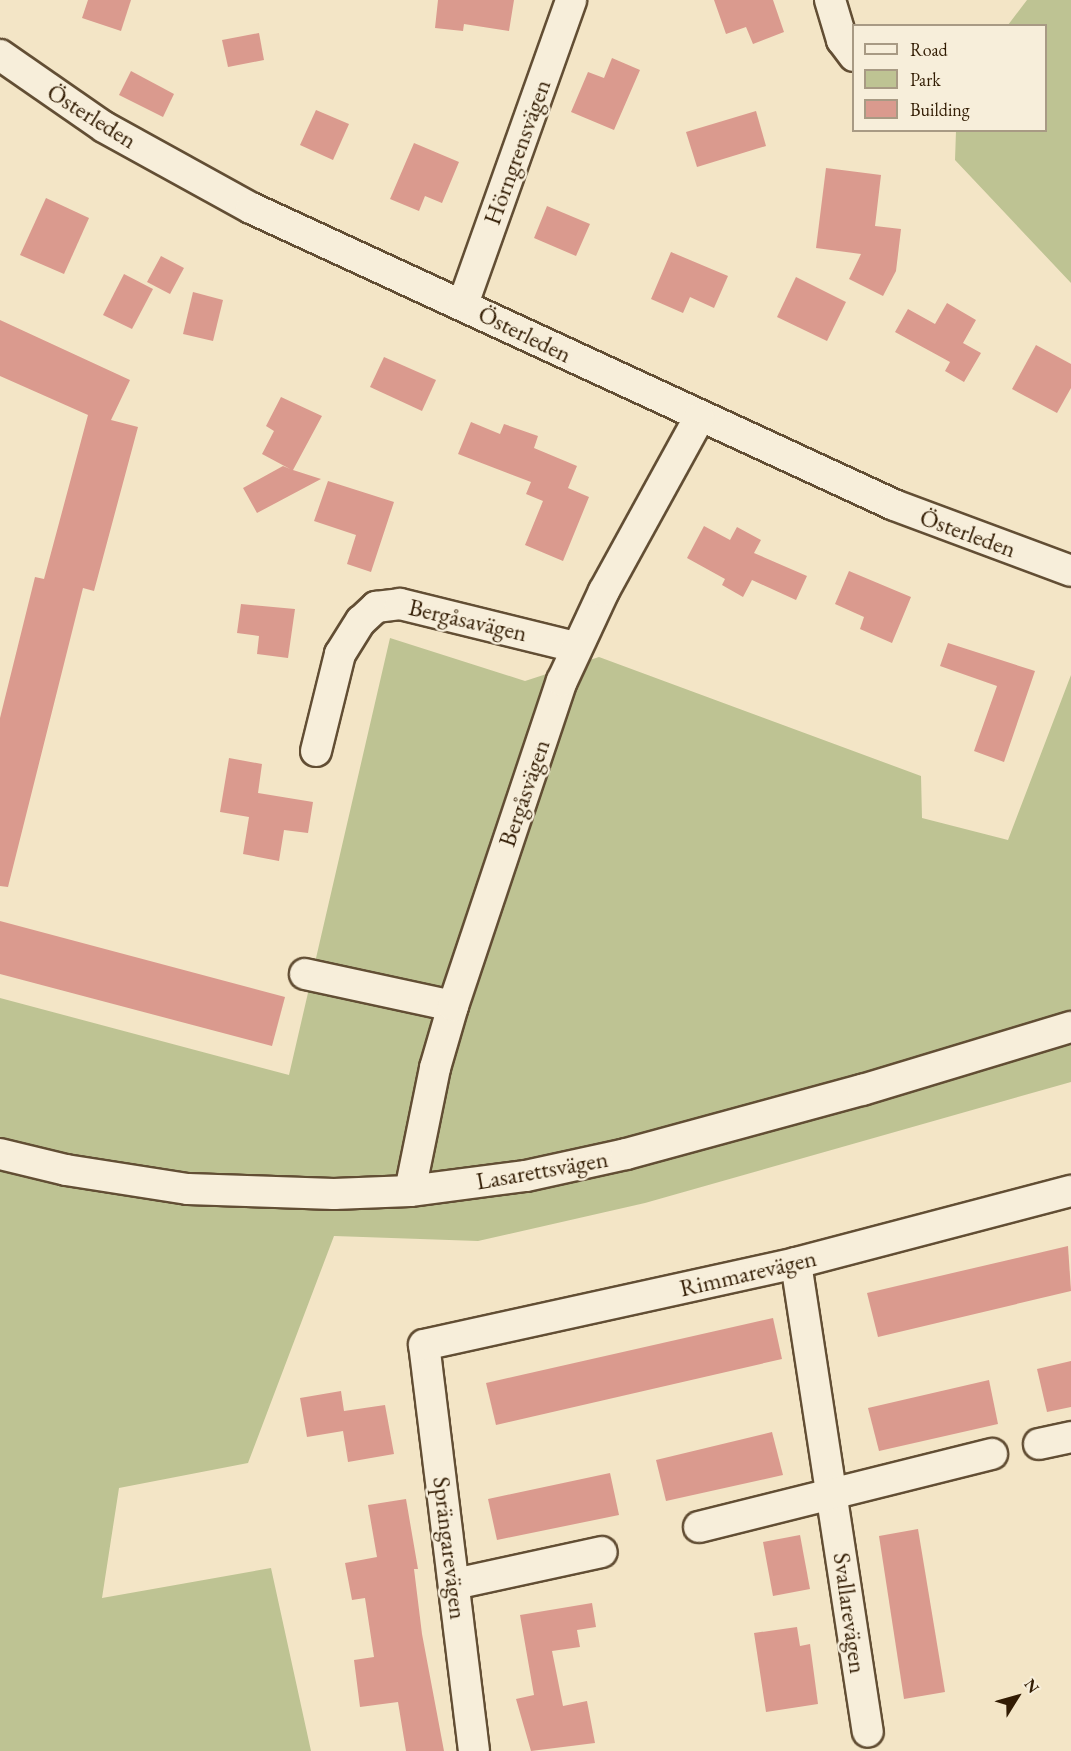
<!DOCTYPE html>
<meta charset="utf-8">
<style>
body{margin:0}
#map{position:relative;width:1071px;height:1751px;overflow:hidden;background:#f3e5c6;font-family:"EB Garamond",serif}
div>[style]{position:absolute}
.green>*{inset:0;background:#bec393}
.building>*{inset:0;background:#da9a8e}
.roads{filter:drop-shadow(2px 0 #624e34) drop-shadow(-2px 0 #624e34) drop-shadow(0 2px #624e34) drop-shadow(0 -2px #624e34)}
.minor>*{height:30px;margin:-15px;padding:0 15px;transform-origin:15px;border-radius:15px;background:#f7eeda}
span{translate:-50% -50%;white-space:nowrap;text-align:center;line-height:1.15;-webkit-text-stroke:5px #f7eeda;paint-order:stroke}
.street-label{font-size:24px;color:#321c03}
.legend{position:absolute;left:852px;top:24px;width:195px;height:108px;box-sizing:border-box;background:#f7eeda;border:2px solid #a89a84;margin:0;padding:8px 10px;list-style:none;font-size:18px;color:#321c03}
.legend li{display:flex;align-items:center;gap:12px;height:30px}
.legend b{width:30px;border:2px solid #a89a84}
.north{position:absolute;left:987px;top:1667px;width:60px;height:60px;-webkit-text-stroke:4px #f7eeda;paint-order:stroke;rotate:53deg;font-size:16px;font-weight:700;line-height:24px;text-align:center;color:#321c03}
.north::after{content:'';display:block;margin:auto;width:21px;height:27px;background:#321c03;clip-path:polygon(50% 0,100% 100%,50% 72%,0 100%)}
</style>
<div id="map">
<div class="green">
<i style="clip-path:polygon(1027px 0,1071px 0,1071px 283px,955px 160px,956px 131px,1046px 130px,1046px 26px,1008px 25px)"></i>
<i style="clip-path:polygon(390px 638px,525px 681px,599px 657px,921px 776px,922px 818px,1008px 840px,1071px 675px,1071px 1082px,645px 1203px,478px 1241px,334px 1236px,248px 1463px,119px 1488px,102px 1598px,271px 1568px,311px 1751px,0 1751px,0 998px,289px 1075px)"></i>
</div>
<div class="building">
<i style="clip-path:polygon(88px 0,131px 0,121px 31px,82px 18px)"></i>
<i style="clip-path:polygon(438px 0,514px 0,509px 31px,464px 24px,463px 31px,435px 28px)"></i>
<i style="clip-path:polygon(714px 0,773px 0,784px 32px,753px 44px,746px 27px,726px 34px)"></i>
<i style="clip-path:polygon(259px 33px,264px 60px,228px 67px,222px 40px)"></i>
<i style="clip-path:polygon(612px 58px,640px 70px,614px 130px,571px 112px,588px 72px,604px 78px)"></i>
<i style="clip-path:polygon(131px 71px,174px 94px,163px 117px,119px 95px)"></i>
<i style="clip-path:polygon(316px 110px,349px 124px,333px 160px,300px 145px)"></i>
<i style="clip-path:polygon(756px 111px,766px 146px,697px 167px,686px 132px)"></i>
<i style="clip-path:polygon(414px 143px,459px 162px,442px 203px,425px 196px,419px 211px,390px 199px)"></i>
<i style="clip-path:polygon(826px 168px,881px 175px,875px 226px,901px 229px,896px 271px,883px 296px,849px 279px,861px 254px,816px 248px)"></i>
<i style="clip-path:polygon(46px 198px,89px 218px,64px 274px,20px 255px)"></i>
<i style="clip-path:polygon(547px 206px,590px 224px,576px 256px,534px 238px)"></i>
<i style="clip-path:polygon(671px 252px,728px 276px,714px 308px,690px 297px,683px 313px,651px 299px)"></i>
<i style="clip-path:polygon(161px 256px,184px 268px,170px 294px,147px 282px)"></i>
<i style="clip-path:polygon(124px 274px,153px 289px,132px 329px,103px 315px)"></i>
<i style="clip-path:polygon(796px 277px,846px 302px,827px 341px,777px 317px)"></i>
<i style="clip-path:polygon(193px 292px,223px 300px,213px 341px,183px 334px)"></i>
<i style="clip-path:polygon(947px 303px,976px 320px,963px 343px,981px 353px,964px 382px,945px 371px,950px 362px,895px 332px,908px 309px,935px 324px)"></i>
<i style="clip-path:polygon(0 320px,130px 380px,111px 420px,138px 427px,94px 591px,83px 588px,8px 887px,0 886px,0 718px,35px 577px,44px 579px,88px 415px,0 376px)"></i>
<i style="clip-path:polygon(1036px 345px,1071px 364px,1071px 388px,1057px 413px,1012px 389px)"></i>
<i style="clip-path:polygon(384px 357px,436px 380px,422px 411px,370px 387px)"></i>
<i style="clip-path:polygon(281px 397px,322px 416px,293px 470px,321px 479px,257px 513px,243px 488px,283px 466px,290px 469px,262px 454px,274px 431px,266px 426px)"></i>
<i style="clip-path:polygon(471px 422px,500px 434px,504px 424px,538px 436px,534px 448px,577px 466px,568px 488px,589px 497px,563px 561px,525px 545px,543px 501px,526px 494px,531px 482px,458px 454px)"></i>
<i style="clip-path:polygon(328px 481px,394px 502px,371px 572px,347px 564px,356px 535px,314px 521px)"></i>
<i style="clip-path:polygon(704px 526px,730px 540px,737px 527px,761px 540px,754px 553px,807px 576px,796px 600px,752px 580px,743px 597px,722px 585px,725px 579px,687px 558px)"></i>
<i style="clip-path:polygon(849px 571px,911px 597px,892px 643px,860px 629px,864px 617px,835px 604px)"></i>
<i style="clip-path:polygon(241px 604px,295px 609px,288px 658px,257px 654px,259px 636px,237px 633px)"></i>
<i style="clip-path:polygon(948px 643px,1035px 671px,1004px 762px,974px 751px,997px 686px,940px 666px)"></i>
<i style="clip-path:polygon(229px 758px,262px 764px,258px 793px,313px 802px,308px 833px,284px 830px,279px 861px,243px 854px,249px 817px,220px 812px)"></i>
<i style="clip-path:polygon(0 921px,285px 997px,272px 1046px,0 974px)"></i>
<i style="clip-path:polygon(1068px 1246px,1071px 1291px,878px 1337px,867px 1293px)"></i>
<i style="clip-path:polygon(773px 1318px,782px 1359px,496px 1425px,486px 1383px)"></i>
<i style="clip-path:polygon(1071px 1361px,1071px 1407px,1047px 1412px,1037px 1369px)"></i>
<i style="clip-path:polygon(989px 1380px,998px 1424px,879px 1451px,868px 1408px)"></i>
<i style="clip-path:polygon(341px 1391px,344px 1411px,385px 1405px,394px 1454px,348px 1462px,343px 1431px,307px 1437px,300px 1398px)"></i>
<i style="clip-path:polygon(772px 1432px,783px 1475px,666px 1501px,656px 1460px)"></i>
<i style="clip-path:polygon(610px 1473px,619px 1515px,497px 1540px,488px 1499px)"></i>
<i style="clip-path:polygon(406px 1499px,418px 1569px,414px 1569px,422px 1634px,444px 1751px,406px 1751px,398px 1702px,360px 1707px,354px 1660px,374px 1657px,365px 1598px,352px 1600px,345px 1563px,377px 1557px,368px 1505px)"></i>
<i style="clip-path:polygon(918px 1529px,945px 1692px,904px 1699px,879px 1536px)"></i>
<i style="clip-path:polygon(800px 1535px,810px 1589px,773px 1596px,763px 1542px)"></i>
<i style="clip-path:polygon(592px 1603px,596px 1627px,577px 1630px,580px 1647px,552px 1651px,563px 1706px,587px 1701px,595px 1743px,531px 1751px,516px 1699px,534px 1695px,520px 1615px)"></i>
<i style="clip-path:polygon(797px 1627px,800px 1646px,810px 1644px,818px 1704px,766px 1712px,754px 1633px)"></i>
</div>
<div class="roads">
<div class="minor">
<i style="left:830px;top:0;width:42px;rotate:73.3deg"></i>
<i style="left:842px;top:40px;width:20px;rotate:53deg"></i>
<i style="left:0;top:55px;width:126px;rotate:34.7deg"></i>
<i style="left:104px;top:127px;width:168px;rotate:28.9deg"></i>
<i style="left:251px;top:208px;width:708px;rotate:24.79deg"></i>
<i style="left:894px;top:505px;width:189px;rotate:20.4deg"></i>
<i style="left:463px;top:304px;width:323px;rotate:-70.4deg"></i>
<i style="left:316px;top:751px;width:100px;rotate:-76.1deg"></i>
<i style="left:340px;top:654px;width:39px;rotate:-58deg"></i>
<i style="left:361px;top:621px;width:21px;rotate:-43deg"></i>
<i style="left:376px;top:607px;width:24px;rotate:-7deg"></i>
<i style="left:400px;top:604px;width:180px;rotate:13.8deg"></i>
<i style="left:305px;top:974px;width:151px;rotate:12.2deg"></i>
<i style="left:0;top:1154px;width:68px;rotate:13.6deg"></i>
<i style="left:66px;top:1170px;width:123px;rotate:8.9deg"></i>
<i style="left:188px;top:1189px;width:146px;rotate:2deg"></i>
<i style="left:334px;top:1194px;width:76px;rotate:-2.3deg"></i>
<i style="left:410px;top:1191px;width:117px;rotate:-7.4deg"></i>
<i style="left:526px;top:1176px;width:102px;rotate:-12.4deg"></i>
<i style="left:626px;top:1154px;width:245px;rotate:-15.2deg"></i>
<i style="left:862px;top:1090px;width:218px;rotate:-16.8deg"></i>
<i style="left:410px;top:1191px;width:126px;rotate:-78.5deg"></i>
<i style="left:435px;top:1068px;width:65px;rotate:-73.8deg"></i>
<i style="left:453px;top:1006px;width:343px;rotate:-71.5deg"></i>
<i style="left:562px;top:681px;width:99px;rotate:-65deg"></i>
<i style="left:604px;top:591px;width:197px;rotate:-61.2deg"></i>
<i style="left:796px;top:1263px;width:474px;rotate:81.3deg"></i>
<i style="left:1039px;top:1444px;width:33px;rotate:-12deg"></i>
<i style="left:699px;top:1527px;width:302px;rotate:-14deg"></i>
<i style="left:455px;top:1584px;width:150px;rotate:-12.3deg"></i>
<i style="left:474px;top:1751px;width:409px;rotate:-97deg"></i>
<i style="left:424px;top:1345px;width:381px;rotate:-12.4deg"></i>
<i style="left:796px;top:1263px;width:284px;rotate:-14.7deg"></i>
</div>
</div>
<div class="street-label">
<span style="left:92px;top:116px;rotate:32deg">Österleden</span>
<span style="left:517px;top:152px;rotate:-70deg">Hörngrensvägen</span>
<span style="left:525px;top:334px;rotate:26deg">Österleden</span>
<span style="left:968px;top:533px;rotate:20deg">Österleden</span>
<span style="left:468px;top:620px;rotate:13deg">Bergåsavägen</span>
<span style="left:524px;top:793px;rotate:-71deg">Bergåsvägen</span>
<span style="left:542px;top:1170px;rotate:-10deg">Lasarettsvägen</span>
<span style="left:748px;top:1273px;rotate:-13deg">Rimmarevägen</span>
<span style="left:450px;top:1548px;rotate:83deg">Sprängarevägen</span>
<span style="left:850px;top:1613px;rotate:82deg">Svallarevägen</span>
</div>
<ul class="legend">
<li><b style="height:8px;background:#f7eeda"></b>Road</li>
<li><b style="height:16px;background:#bec393"></b>Park</li>
<li><b style="height:16px;background:#da9a8e"></b>Building</li>
</ul>
<div class="north">N</div>
</div>
